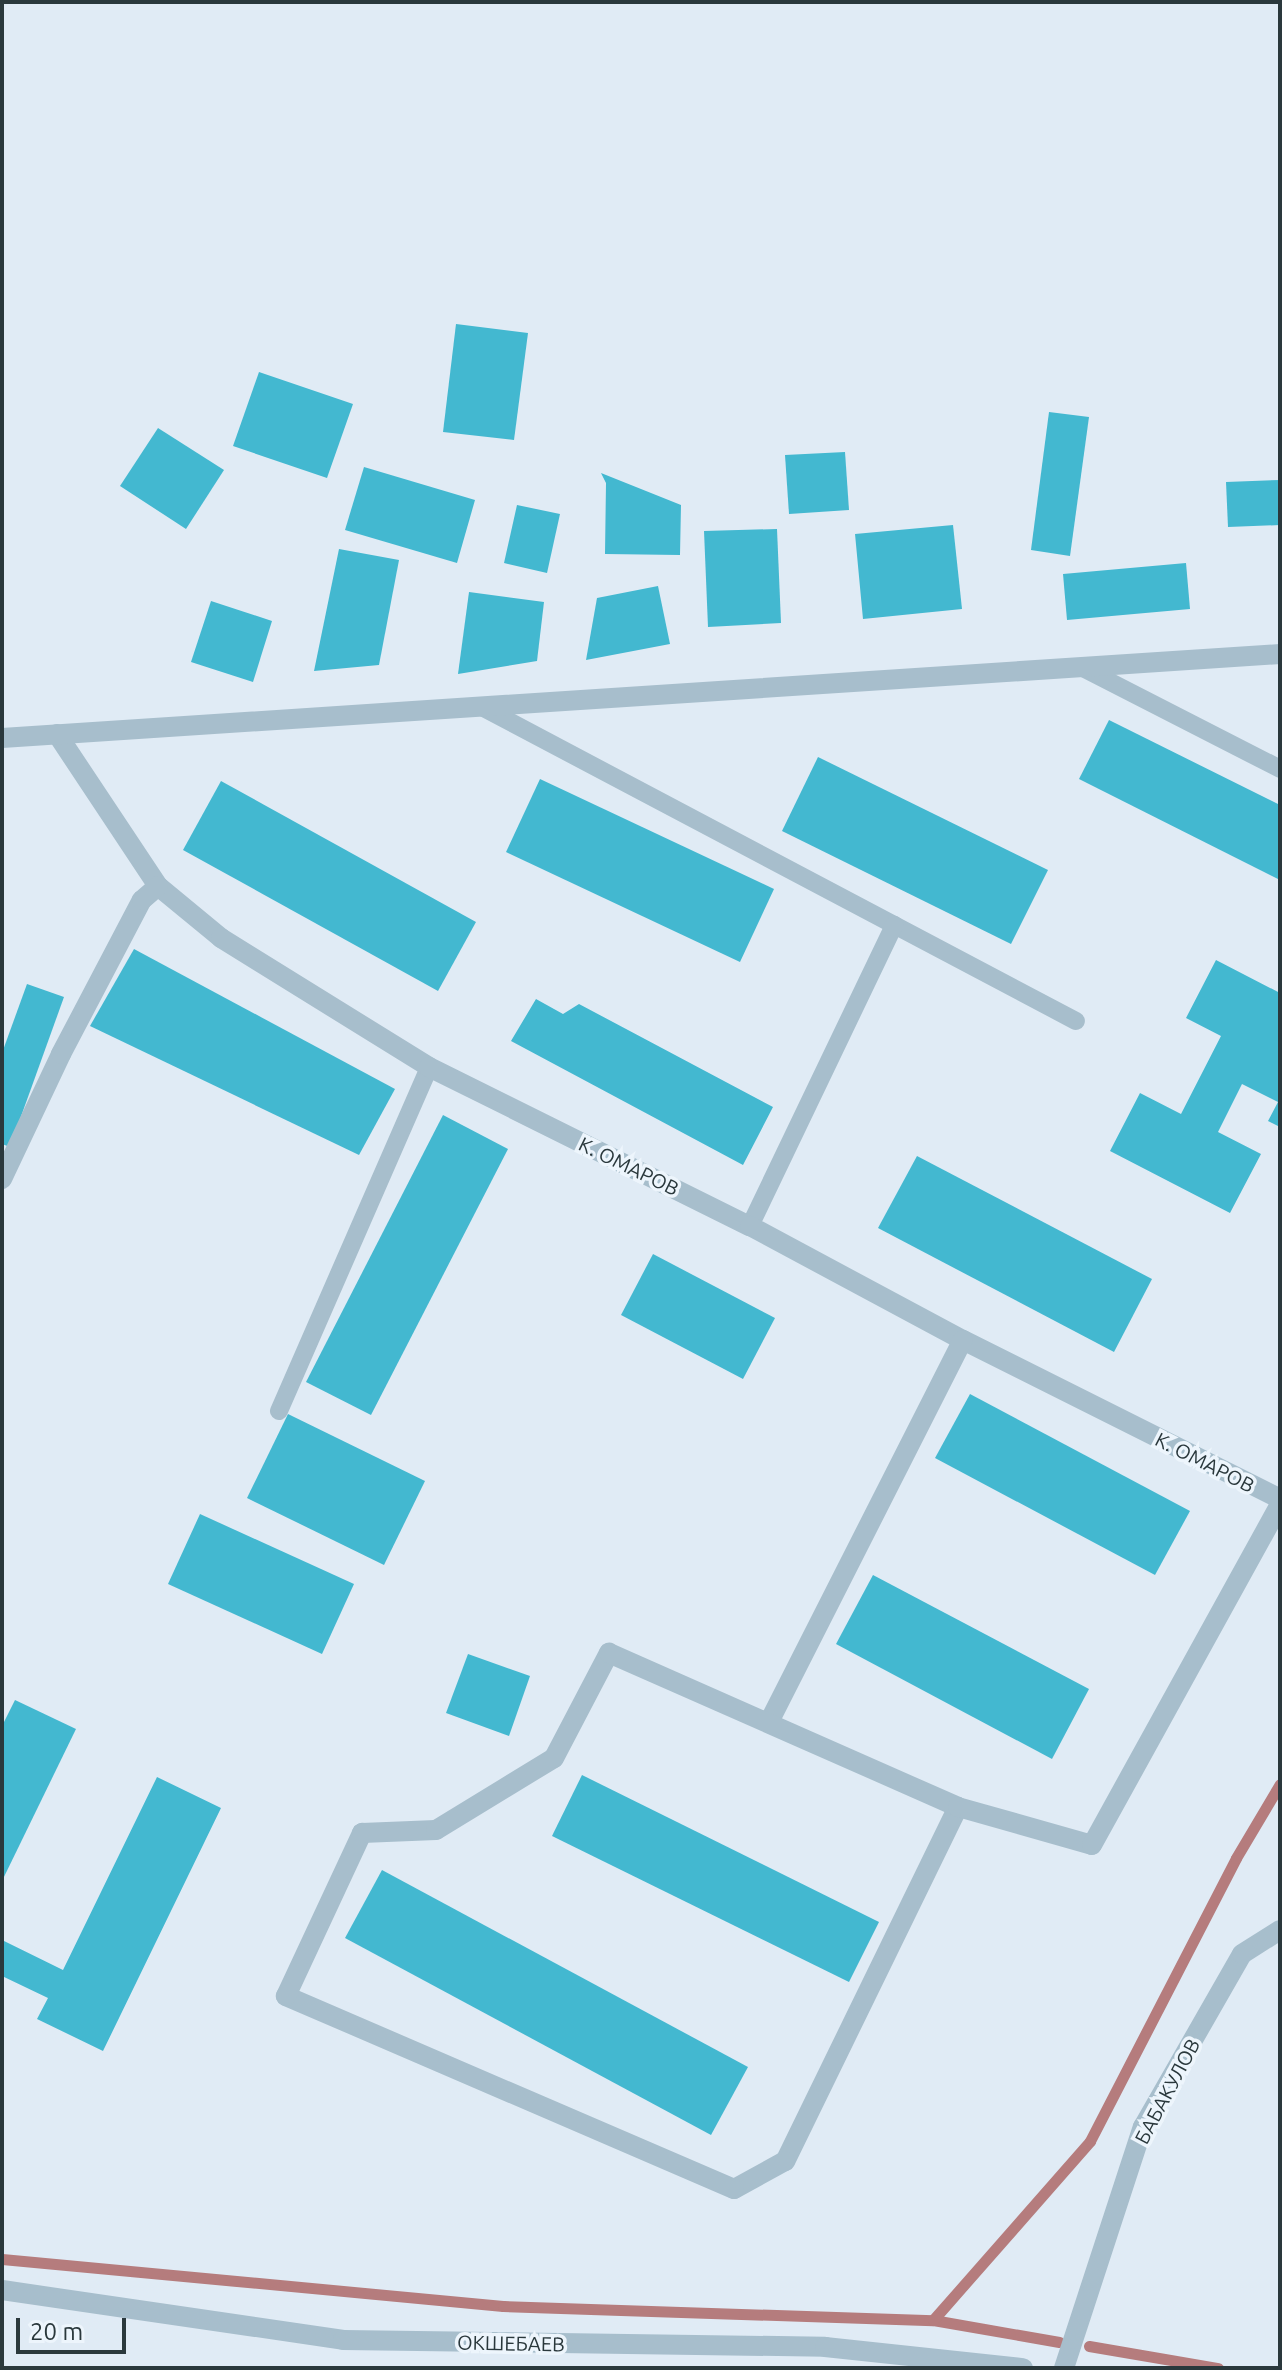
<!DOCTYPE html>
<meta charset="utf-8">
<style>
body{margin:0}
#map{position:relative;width:1282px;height:2370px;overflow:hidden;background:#e0ebf5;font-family:Ubuntu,sans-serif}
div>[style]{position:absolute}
.stream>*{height:11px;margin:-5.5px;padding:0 5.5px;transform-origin:5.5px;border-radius:5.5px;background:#b57c7d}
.building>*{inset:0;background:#43b8d0}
.lane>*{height:18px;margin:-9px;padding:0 9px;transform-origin:9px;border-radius:9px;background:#a7becc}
.street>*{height:20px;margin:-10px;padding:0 10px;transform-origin:10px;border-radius:10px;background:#a7becc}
span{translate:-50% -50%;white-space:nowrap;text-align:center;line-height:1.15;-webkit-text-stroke:7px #edf5fc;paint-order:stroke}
.street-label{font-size:20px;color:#2a383c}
.frame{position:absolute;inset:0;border:4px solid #2a383c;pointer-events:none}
.scale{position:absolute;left:16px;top:2318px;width:110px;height:36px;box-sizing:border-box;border:4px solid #2a383c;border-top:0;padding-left:10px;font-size:24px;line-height:28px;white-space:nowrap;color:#2a383c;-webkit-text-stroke:6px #edf5fc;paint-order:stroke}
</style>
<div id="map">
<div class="stream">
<i style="left:2px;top:2259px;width:503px;rotate:5.36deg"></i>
<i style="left:503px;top:2306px;width:430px;rotate:1.9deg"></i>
<i style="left:933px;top:2320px;width:128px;rotate:9.9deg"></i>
<i style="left:933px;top:2320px;width:238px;rotate:-48.7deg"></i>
<i style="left:1090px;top:2141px;width:318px;rotate:-62.7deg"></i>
<i style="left:1236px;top:1858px;width:86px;rotate:-59.3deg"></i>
<i style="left:1089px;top:2346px;width:131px;rotate:9.7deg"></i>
</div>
<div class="building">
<i style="clip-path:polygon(456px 324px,528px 333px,514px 440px,443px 432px)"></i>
<i style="clip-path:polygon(259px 372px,353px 404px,327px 478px,233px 446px)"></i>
<i style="clip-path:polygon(1049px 412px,1089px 417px,1070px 556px,1031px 550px)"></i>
<i style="clip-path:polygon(158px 428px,224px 470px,186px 529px,120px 486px)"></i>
<i style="clip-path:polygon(845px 452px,849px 510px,789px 514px,785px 455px)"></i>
<i style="clip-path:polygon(364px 467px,475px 500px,457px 563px,345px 530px)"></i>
<i style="clip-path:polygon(601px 473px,681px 505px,680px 555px,605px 554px,606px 483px)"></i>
<i style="clip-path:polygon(1280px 480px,1280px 525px,1228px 527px,1226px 482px)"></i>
<i style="clip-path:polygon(517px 505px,560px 514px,547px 573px,504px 563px)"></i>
<i style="clip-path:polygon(953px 525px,962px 609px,863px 619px,855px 534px)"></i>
<i style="clip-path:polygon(777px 529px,781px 623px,708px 627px,704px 531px)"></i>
<i style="clip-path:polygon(339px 549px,399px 560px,379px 665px,314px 671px)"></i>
<i style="clip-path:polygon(1186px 563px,1190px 609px,1067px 620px,1063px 574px)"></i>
<i style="clip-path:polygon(658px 586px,670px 644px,586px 660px,597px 598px)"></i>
<i style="clip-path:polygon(469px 592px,544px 602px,537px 661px,458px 674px)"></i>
<i style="clip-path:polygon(211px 601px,272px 621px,253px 682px,191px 662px)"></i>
<i style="clip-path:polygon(1109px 720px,1280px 805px,1280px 880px,1079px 779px)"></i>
<i style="clip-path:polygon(818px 757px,1048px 870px,1011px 944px,782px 831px)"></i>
<i style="clip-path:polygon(540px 779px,774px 889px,740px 962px,506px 852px)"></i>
<i style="clip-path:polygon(221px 781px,476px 922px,438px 991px,183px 850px)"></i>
<i style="clip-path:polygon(134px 949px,395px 1089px,359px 1155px,90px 1026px)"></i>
<i style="clip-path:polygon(1216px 960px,1280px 993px,1280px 1127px,1268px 1121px,1278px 1102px,1242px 1084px,1218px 1132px,1261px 1154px,1230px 1213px,1110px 1151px,1140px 1093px,1181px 1114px,1221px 1036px,1186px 1018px)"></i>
<i style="clip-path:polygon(27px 984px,64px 997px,10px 1147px,2px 1144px,2px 1053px)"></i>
<i style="clip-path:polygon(536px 999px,563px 1014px,579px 1004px,773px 1107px,743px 1165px,511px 1041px)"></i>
<i style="clip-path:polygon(443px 1115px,508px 1149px,371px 1415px,306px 1382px)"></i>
<i style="clip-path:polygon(917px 1156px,1152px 1279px,1114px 1352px,878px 1228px)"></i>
<i style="clip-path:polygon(653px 1254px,775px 1318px,743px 1379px,621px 1315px)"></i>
<i style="clip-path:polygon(970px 1394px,1190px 1511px,1155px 1575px,935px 1458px)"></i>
<i style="clip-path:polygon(288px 1414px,425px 1481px,384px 1565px,247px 1498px)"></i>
<i style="clip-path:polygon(200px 1514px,354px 1584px,322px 1654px,168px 1584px)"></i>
<i style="clip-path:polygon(873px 1575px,1089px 1689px,1052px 1759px,836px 1644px)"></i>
<i style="clip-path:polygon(468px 1654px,530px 1676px,509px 1736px,446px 1713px)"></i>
<i style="clip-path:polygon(15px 1700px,76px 1729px,2px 1881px,2px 1726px)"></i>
<i style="clip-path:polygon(582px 1775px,879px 1922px,849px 1982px,552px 1836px)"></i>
<i style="clip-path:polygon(157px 1777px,221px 1808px,103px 2051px,37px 2019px,48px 1998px,2px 1976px,2px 1940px,63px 1970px)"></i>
<i style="clip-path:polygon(382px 1870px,748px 2067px,711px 2135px,345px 1938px)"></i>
</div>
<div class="lane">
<i style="left:1081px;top:667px;width:224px;rotate:27.1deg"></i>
<i style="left:480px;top:706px;width:674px;rotate:27.86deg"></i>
<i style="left:750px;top:1226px;width:334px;rotate:-64.4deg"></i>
<i style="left:279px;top:1411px;width:375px;rotate:-66.4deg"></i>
</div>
<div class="street">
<i style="left:57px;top:734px;width:182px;rotate:56.4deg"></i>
<i style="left:158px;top:886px;width:82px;rotate:39.5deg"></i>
<i style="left:221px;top:938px;width:245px;rotate:31.8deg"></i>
<i style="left:429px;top:1067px;width:358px;rotate:26.4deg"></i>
<i style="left:750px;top:1226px;width:242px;rotate:28.2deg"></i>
<i style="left:963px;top:1340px;width:355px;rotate:26.6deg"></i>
<i style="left:2px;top:738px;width:1281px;rotate:-3.76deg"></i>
<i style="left:2px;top:1179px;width:138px;rotate:-64.7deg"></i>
<i style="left:61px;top:1054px;width:174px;rotate:-62.3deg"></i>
<i style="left:142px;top:900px;width:21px;rotate:-41deg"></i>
<i style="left:769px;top:1722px;width:428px;rotate:-63.1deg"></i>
<i style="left:958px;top:1807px;width:394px;rotate:116deg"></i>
<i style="left:785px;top:2161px;width:58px;rotate:151.2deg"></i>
<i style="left:734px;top:2189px;width:488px;rotate:-156.7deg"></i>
<i style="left:286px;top:1996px;width:180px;rotate:-65deg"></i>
<i style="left:362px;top:1833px;width:74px;rotate:-2.3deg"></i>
<i style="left:436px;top:1830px;width:138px;rotate:-31.4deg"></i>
<i style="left:554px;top:1758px;width:119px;rotate:-62.4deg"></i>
<i style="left:609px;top:1653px;width:381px;rotate:23.8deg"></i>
<i style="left:958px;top:1807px;width:139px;rotate:15.8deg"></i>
<i style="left:1092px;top:1845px;width:389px;rotate:-61.1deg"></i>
<i style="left:2px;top:2290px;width:345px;rotate:8.3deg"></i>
<i style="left:343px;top:2340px;width:482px;rotate:0.8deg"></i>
<i style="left:825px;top:2347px;width:199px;rotate:6.1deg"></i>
<i style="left:1064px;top:2368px;width:254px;rotate:-71.9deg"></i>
<i style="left:1143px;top:2127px;width:199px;rotate:-60.2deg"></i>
<i style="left:1242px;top:1954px;width:45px;rotate:-32.3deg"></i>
</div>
<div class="street-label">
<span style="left:629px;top:1166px;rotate:26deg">К. ОМАРОВ</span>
<span style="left:1205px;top:1462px;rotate:27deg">К. ОМАРОВ</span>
<span style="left:1167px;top:2091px;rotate:-62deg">БАБАКУЛОВ</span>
<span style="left:511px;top:2343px;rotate:1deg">ОКШЕБАЕВ</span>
</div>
<div class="frame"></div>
<div class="scale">20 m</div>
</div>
